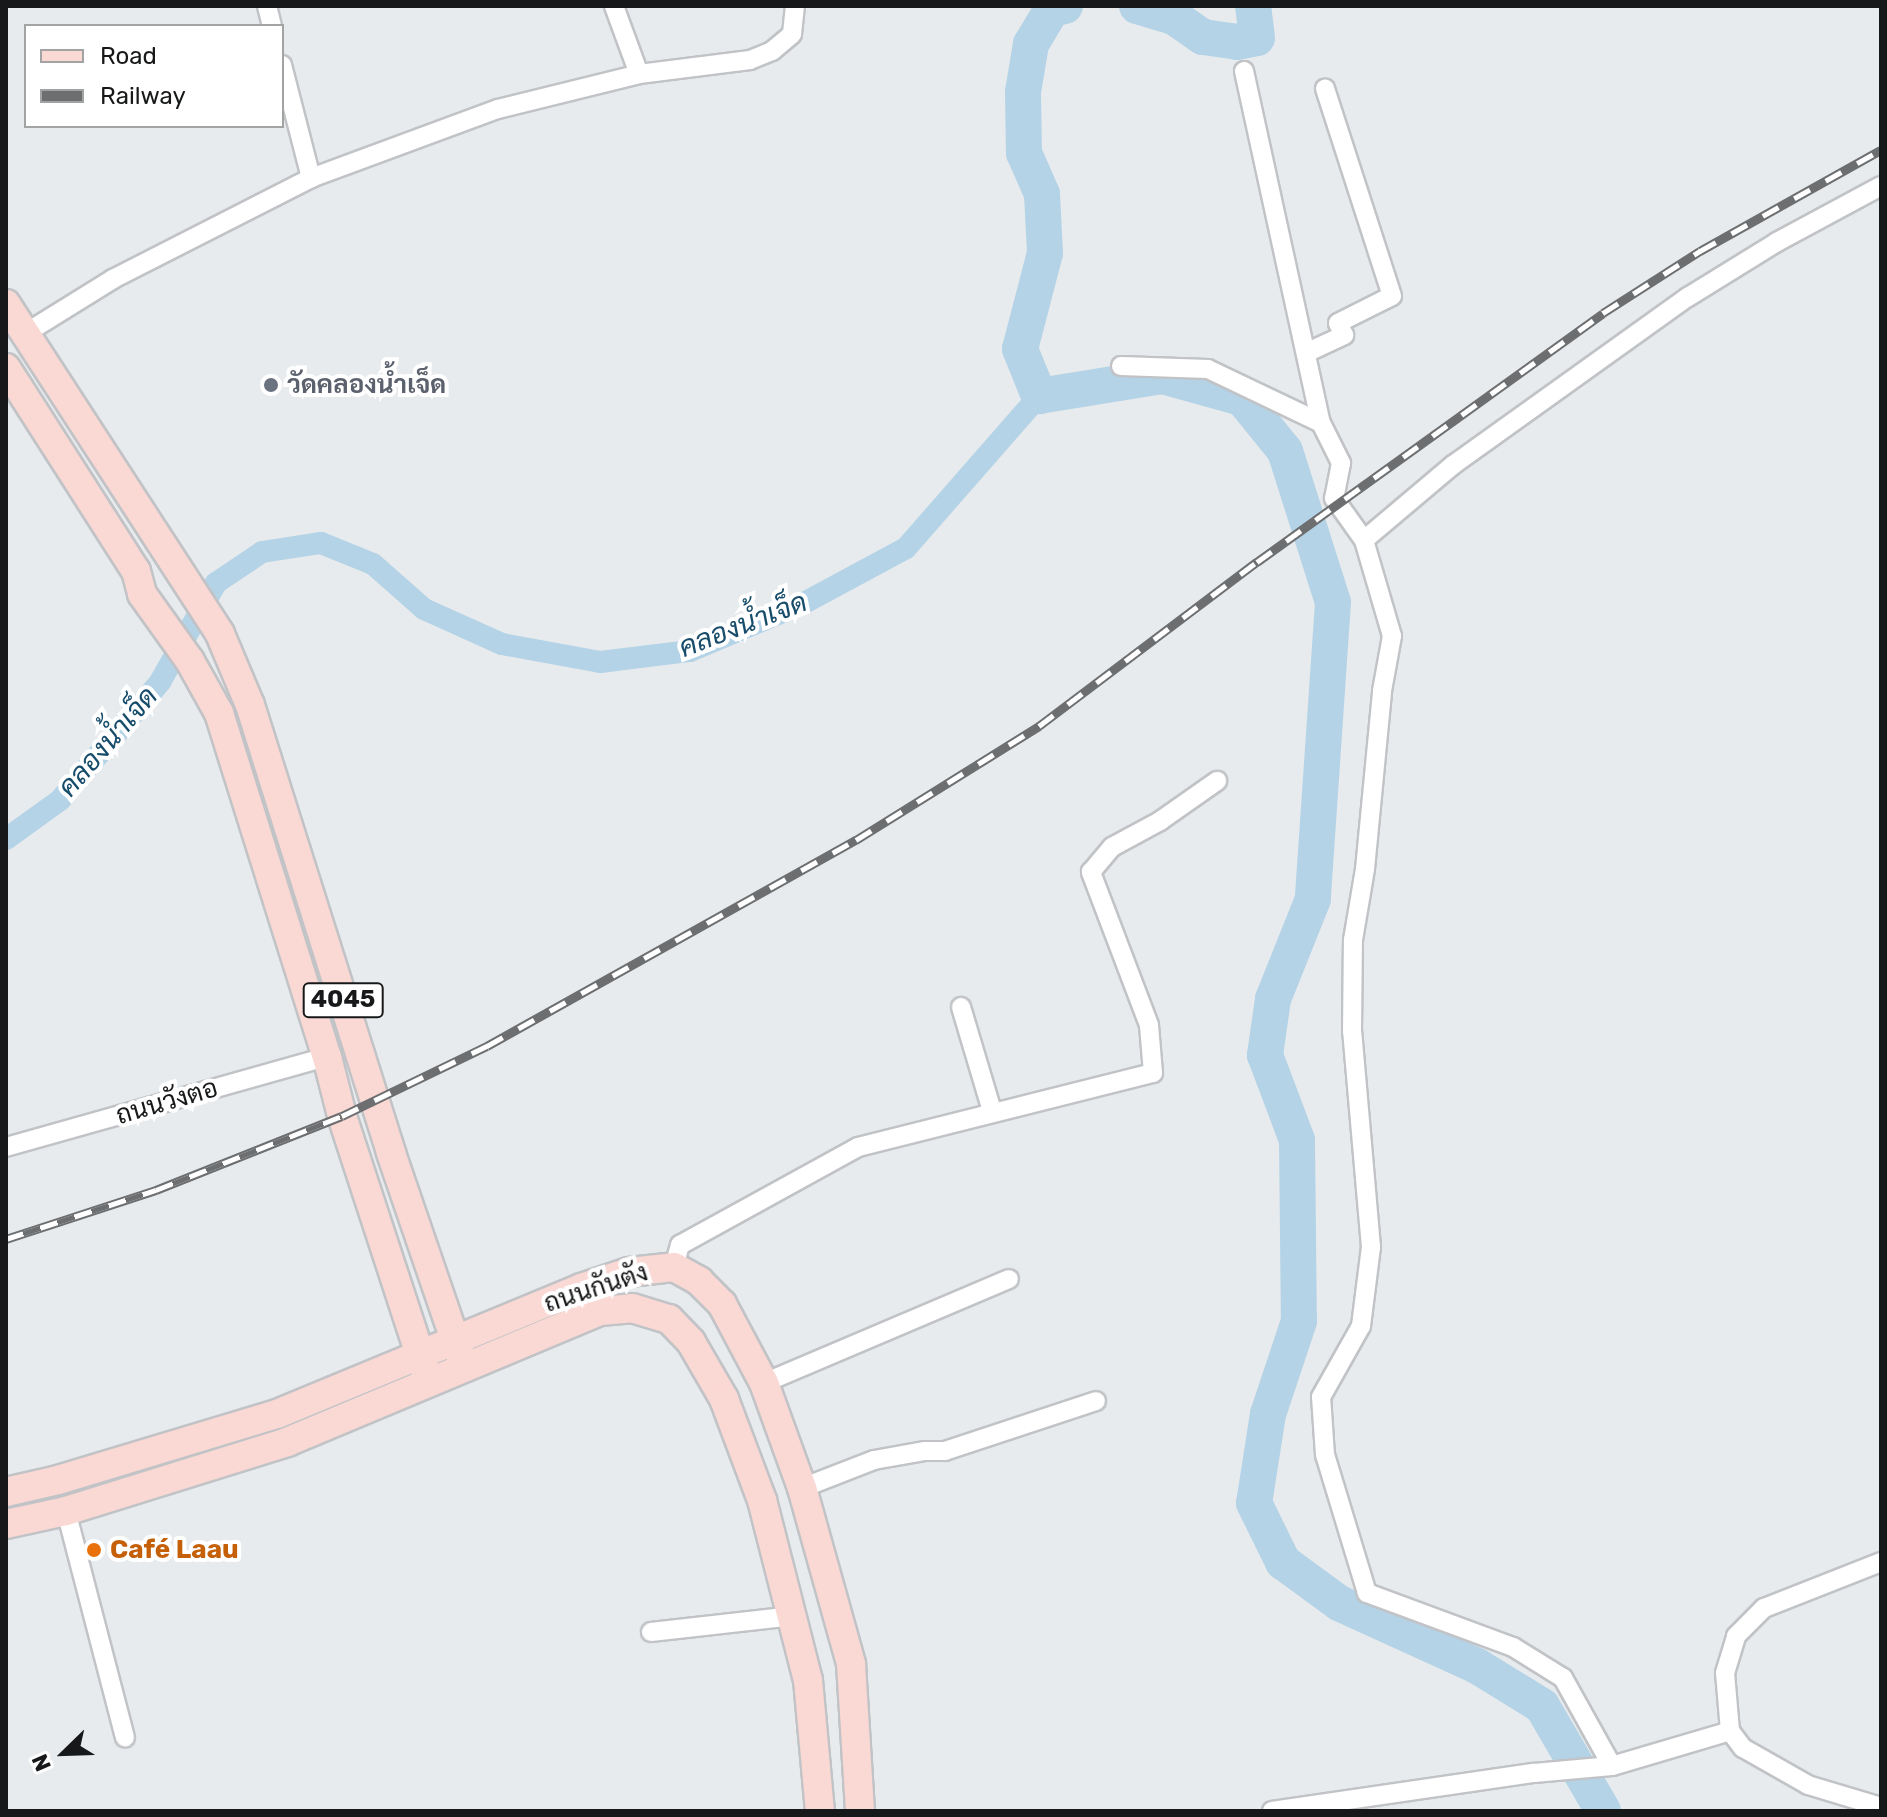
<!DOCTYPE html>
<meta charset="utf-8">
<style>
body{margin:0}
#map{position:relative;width:1887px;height:1817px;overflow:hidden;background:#e8ebed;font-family:Rubik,Sarabun,sans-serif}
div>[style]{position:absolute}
.canal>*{height:22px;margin:-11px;padding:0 11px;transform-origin:11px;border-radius:11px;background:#b4d3e7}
.river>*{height:36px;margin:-18px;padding:0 18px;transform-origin:18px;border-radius:18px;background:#b4d3e7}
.roads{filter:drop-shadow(2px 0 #c1c3c6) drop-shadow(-2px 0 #c1c3c6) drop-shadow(0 2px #c1c3c6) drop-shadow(0 -2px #c1c3c6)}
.minor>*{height:18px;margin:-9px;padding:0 9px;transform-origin:9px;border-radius:9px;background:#fff}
.primary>*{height:28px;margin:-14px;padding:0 14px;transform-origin:14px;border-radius:14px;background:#fad8d4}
.rail>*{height:9px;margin-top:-4.5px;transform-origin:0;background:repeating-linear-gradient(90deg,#fff 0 18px,#6c6e70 0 36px);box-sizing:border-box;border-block:2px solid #6c6e70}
.dots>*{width:22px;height:22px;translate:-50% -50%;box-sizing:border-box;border:4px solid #fff;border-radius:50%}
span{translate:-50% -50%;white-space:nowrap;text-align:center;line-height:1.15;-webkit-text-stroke:8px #fff;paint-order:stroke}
.shield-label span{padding:2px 6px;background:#fff;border:2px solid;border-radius:6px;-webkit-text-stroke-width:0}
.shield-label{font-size:24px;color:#171819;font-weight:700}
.worship-label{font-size:26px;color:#5b616d;font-weight:700}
.left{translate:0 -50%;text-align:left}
.street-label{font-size:26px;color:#171819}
.food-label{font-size:26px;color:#c56008;font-weight:700}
.water-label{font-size:28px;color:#174c6a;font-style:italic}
.frame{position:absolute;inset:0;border:8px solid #171819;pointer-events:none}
.legend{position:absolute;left:24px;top:24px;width:260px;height:104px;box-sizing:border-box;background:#fff;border:2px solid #a2a3a3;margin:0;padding:10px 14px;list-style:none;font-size:24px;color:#171819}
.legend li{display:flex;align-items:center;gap:16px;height:40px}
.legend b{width:40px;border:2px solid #a2a3a3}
.north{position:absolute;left:24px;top:1713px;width:80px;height:80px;-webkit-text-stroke:6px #fff;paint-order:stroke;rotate:247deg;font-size:22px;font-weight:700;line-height:32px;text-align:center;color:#171819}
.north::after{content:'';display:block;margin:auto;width:28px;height:36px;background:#171819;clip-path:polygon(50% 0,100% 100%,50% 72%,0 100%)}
</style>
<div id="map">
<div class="canal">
<i style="left:6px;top:839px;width:67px;rotate:-35.8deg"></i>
<i style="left:60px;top:800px;width:155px;rotate:-49.7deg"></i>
<i style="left:160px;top:682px;width:114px;rotate:-60.5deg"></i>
<i style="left:216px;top:583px;width:55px;rotate:-34deg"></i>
<i style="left:262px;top:552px;width:60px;rotate:-8.7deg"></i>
<i style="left:321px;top:543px;width:56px;rotate:22deg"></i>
<i style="left:373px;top:564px;width:68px;rotate:41.4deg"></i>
<i style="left:424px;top:609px;width:85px;rotate:24.2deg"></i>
<i style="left:502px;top:644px;width:100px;rotate:10.4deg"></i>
<i style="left:600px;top:662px;width:91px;rotate:-7deg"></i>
<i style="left:690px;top:651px;width:124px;rotate:-22.8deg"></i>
<i style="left:804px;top:603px;width:116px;rotate:-28.3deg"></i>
<i style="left:906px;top:548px;width:202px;rotate:-48.8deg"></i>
</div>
<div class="river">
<i style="left:1065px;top:6px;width:13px;rotate:167deg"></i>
<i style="left:1052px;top:9px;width:41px;rotate:121deg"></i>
<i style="left:1031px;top:44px;width:49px;rotate:99.5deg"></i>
<i style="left:1023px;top:92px;width:61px;rotate:89.1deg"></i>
<i style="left:1024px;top:153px;width:45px;rotate:66.3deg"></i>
<i style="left:1042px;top:194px;width:59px;rotate:87.1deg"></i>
<i style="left:1045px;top:253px;width:99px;rotate:104.6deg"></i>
<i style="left:1020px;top:349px;width:51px;rotate:68deg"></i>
<i style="left:1039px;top:396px;width:125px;rotate:-9.2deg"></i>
<i style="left:1162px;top:376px;width:83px;rotate:15.4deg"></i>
<i style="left:1242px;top:398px;width:68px;rotate:50.9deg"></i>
<i style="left:1285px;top:451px;width:158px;rotate:72.4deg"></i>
<i style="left:1333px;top:602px;width:298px;rotate:93.9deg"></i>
<i style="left:1313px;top:899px;width:108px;rotate:111.8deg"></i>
<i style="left:1273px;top:999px;width:57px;rotate:98.1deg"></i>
<i style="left:1265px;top:1055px;width:91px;rotate:69.4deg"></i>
<i style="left:1297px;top:1140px;width:181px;rotate:89.4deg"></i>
<i style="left:1299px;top:1321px;width:98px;rotate:108.4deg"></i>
<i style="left:1268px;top:1414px;width:90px;rotate:98.9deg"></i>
<i style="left:1254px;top:1503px;width:66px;rotate:63.8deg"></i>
<i style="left:1283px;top:1562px;width:69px;rotate:36.2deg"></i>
<i style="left:1339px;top:1603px;width:152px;rotate:24.5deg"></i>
<i style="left:1477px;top:1666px;width:76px;rotate:31.6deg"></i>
<i style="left:1542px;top:1706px;width:121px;rotate:59.8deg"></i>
<i style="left:1137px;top:6px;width:39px;rotate:17deg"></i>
<i style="left:1174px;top:17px;width:35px;rotate:35deg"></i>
<i style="left:1203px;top:37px;width:34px;rotate:8deg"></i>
<i style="left:1237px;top:42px;width:20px;rotate:-11deg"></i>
<i style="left:1257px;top:38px;width:32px;rotate:-97deg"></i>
</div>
<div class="roads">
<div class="minor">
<i style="left:267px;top:6px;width:21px;rotate:76deg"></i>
<i style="left:614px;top:6px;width:72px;rotate:69.8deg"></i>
<i style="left:282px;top:65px;width:117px;rotate:75.6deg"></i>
<i style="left:1244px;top:71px;width:360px;rotate:77.7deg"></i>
<i style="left:26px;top:333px;width:102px;rotate:-31.8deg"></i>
<i style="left:113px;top:279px;width:222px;rotate:-27deg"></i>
<i style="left:311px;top:178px;width:199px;rotate:-20.3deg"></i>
<i style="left:498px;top:109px;width:145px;rotate:-13.9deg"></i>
<i style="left:639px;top:74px;width:112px;rotate:-7.2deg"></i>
<i style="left:750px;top:60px;width:24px;rotate:-22deg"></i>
<i style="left:772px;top:51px;width:26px;rotate:-40deg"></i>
<i style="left:792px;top:34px;width:28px;rotate:-84deg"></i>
<i style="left:1308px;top:352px;width:40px;rotate:-25deg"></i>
<i style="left:1344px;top:335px;width:13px;rotate:-117deg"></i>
<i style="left:1338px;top:323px;width:60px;rotate:-26.6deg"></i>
<i style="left:1392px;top:296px;width:218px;rotate:-107.9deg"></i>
<i style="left:1121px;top:366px;width:87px;rotate:2deg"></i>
<i style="left:1208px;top:369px;width:125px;rotate:25.5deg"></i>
<i style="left:1321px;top:423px;width:45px;rotate:63.4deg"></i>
<i style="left:1341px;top:463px;width:36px;rotate:101deg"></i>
<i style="left:1334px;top:498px;width:52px;rotate:54.5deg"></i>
<i style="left:961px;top:1007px;width:109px;rotate:73.4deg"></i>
<i style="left:6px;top:1147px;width:333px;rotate:-15.7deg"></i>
<i style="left:674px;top:1267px;width:23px;rotate:-75deg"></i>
<i style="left:680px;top:1245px;width:203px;rotate:-28.8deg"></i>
<i style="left:858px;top:1147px;width:304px;rotate:-14.1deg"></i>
<i style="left:1153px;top:1073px;width:48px;rotate:-94.8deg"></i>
<i style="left:1149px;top:1025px;width:164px;rotate:-110.8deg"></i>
<i style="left:1091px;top:872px;width:33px;rotate:-50deg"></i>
<i style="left:1112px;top:847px;width:55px;rotate:-28.4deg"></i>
<i style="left:1160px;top:821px;width:70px;rotate:-35.1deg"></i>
<i style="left:764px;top:1383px;width:266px;rotate:-23deg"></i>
<i style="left:802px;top:1488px;width:77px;rotate:-21.3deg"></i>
<i style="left:874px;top:1460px;width:52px;rotate:-10deg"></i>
<i style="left:925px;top:1451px;width:20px"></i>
<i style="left:945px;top:1451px;width:159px;rotate:-18.3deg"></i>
<i style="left:66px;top:1511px;width:234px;rotate:75.4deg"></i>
<i style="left:651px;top:1632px;width:143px;rotate:-6.4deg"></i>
<i style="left:1730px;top:1731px;width:21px;rotate:53deg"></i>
<i style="left:1743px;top:1748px;width:75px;rotate:29.6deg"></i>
<i style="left:1808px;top:1785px;width:76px;rotate:16.8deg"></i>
<i style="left:1612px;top:1766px;width:101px;rotate:-119.1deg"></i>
<i style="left:1563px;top:1678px;width:59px;rotate:-148.2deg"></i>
<i style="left:1513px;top:1647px;width:156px;rotate:-159.7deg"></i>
<i style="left:1367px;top:1593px;width:144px;rotate:-106.9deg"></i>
<i style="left:1325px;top:1455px;width:58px;rotate:-93.9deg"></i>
<i style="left:1321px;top:1397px;width:81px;rotate:-60.6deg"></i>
<i style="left:1361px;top:1326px;width:80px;rotate:-82.8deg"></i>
<i style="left:1371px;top:1247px;width:217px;rotate:-95deg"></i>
<i style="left:1352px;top:1031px;width:91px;rotate:-89.4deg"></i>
<i style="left:1353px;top:940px;width:72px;rotate:-80.4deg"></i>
<i style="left:1365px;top:869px;width:179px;rotate:-84.5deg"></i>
<i style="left:1382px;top:691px;width:56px;rotate:-79.7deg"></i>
<i style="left:1392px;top:636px;width:100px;rotate:-106.3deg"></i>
<i style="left:1364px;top:540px;width:116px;rotate:-40.1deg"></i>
<i style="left:1453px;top:465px;width:289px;rotate:-35.6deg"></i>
<i style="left:1688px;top:297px;width:105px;rotate:-31.7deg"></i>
<i style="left:1777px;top:242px;width:118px;rotate:-28.3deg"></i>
<i style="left:1272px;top:1811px;width:265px;rotate:-8.3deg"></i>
<i style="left:1534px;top:1773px;width:78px;rotate:-5.1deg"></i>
<i style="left:1612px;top:1766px;width:123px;rotate:-16.5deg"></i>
<i style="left:1730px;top:1731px;width:58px;rotate:-94.9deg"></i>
<i style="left:1725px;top:1673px;width:39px;rotate:-73deg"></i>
<i style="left:1736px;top:1636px;width:40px;rotate:-45deg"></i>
<i style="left:1764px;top:1608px;width:126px;rotate:-21.5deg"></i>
</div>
<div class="primary">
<i style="left:6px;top:304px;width:393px;rotate:57deg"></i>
<i style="left:220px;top:634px;width:77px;rotate:67.1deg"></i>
<i style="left:250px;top:705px;width:470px;rotate:72.5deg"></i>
<i style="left:391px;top:1153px;width:213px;rotate:71.1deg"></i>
<i style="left:6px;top:368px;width:241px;rotate:57.4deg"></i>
<i style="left:136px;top:571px;width:24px;rotate:75deg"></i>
<i style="left:142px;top:594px;width:82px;rotate:54.4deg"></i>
<i style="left:190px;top:661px;width:60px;rotate:60.9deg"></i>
<i style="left:219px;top:713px;width:361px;rotate:72.6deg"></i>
<i style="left:327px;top:1057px;width:61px;rotate:75.7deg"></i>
<i style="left:342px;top:1116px;width:267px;rotate:71.9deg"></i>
<i style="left:6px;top:1492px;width:53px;rotate:-13deg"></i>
<i style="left:58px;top:1480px;width:229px;rotate:-16.8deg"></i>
<i style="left:277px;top:1414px;width:329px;rotate:-22.5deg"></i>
<i style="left:581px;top:1288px;width:51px;rotate:-18.4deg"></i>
<i style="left:629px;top:1272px;width:45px;rotate:-6.3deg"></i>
<i style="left:674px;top:1267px;width:29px;rotate:29deg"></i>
<i style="left:699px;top:1281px;width:33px;rotate:45deg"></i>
<i style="left:722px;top:1304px;width:89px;rotate:62deg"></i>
<i style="left:764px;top:1383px;width:112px;rotate:70.1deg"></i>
<i style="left:802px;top:1488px;width:183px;rotate:74.4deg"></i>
<i style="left:851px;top:1664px;width:147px;rotate:86.5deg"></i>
<i style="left:6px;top:1524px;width:61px;rotate:-12.2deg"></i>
<i style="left:66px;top:1511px;width:232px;rotate:-17.3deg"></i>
<i style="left:287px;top:1442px;width:339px;rotate:-22.7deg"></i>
<i style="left:600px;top:1311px;width:32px;rotate:-5deg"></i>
<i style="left:632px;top:1308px;width:39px;rotate:17deg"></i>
<i style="left:669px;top:1319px;width:32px;rotate:46deg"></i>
<i style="left:691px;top:1342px;width:66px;rotate:59.9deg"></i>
<i style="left:724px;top:1399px;width:108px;rotate:69.4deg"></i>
<i style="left:762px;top:1500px;width:186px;rotate:75.7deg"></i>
<i style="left:808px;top:1680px;width:132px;rotate:84.8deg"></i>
</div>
</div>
<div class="rail">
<i style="left:6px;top:1239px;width:158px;rotate:-18.1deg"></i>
<i style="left:156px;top:1190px;width:200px;rotate:-21.7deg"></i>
<i style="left:342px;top:1116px;width:161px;rotate:-25.8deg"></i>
<i style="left:487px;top:1046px;width:423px;rotate:-29.2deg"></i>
<i style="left:856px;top:840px;width:216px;rotate:-31.9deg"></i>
<i style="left:1039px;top:726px;width:273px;rotate:-37deg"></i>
<i style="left:1257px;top:562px;width:426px;rotate:-35.7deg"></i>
<i style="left:1603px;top:313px;width:115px;rotate:-32.6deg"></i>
<i style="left:1700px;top:251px;width:207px;rotate:-29.2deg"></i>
</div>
<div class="dots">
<i style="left:271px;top:385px;background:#6b7280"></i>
<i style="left:94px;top:1550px;background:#e8710a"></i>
</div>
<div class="shield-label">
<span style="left:343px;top:1000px">4045</span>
</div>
<div class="worship-label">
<span class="left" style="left:287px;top:385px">วัดคลองน้ำเจ็ด</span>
</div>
<div class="street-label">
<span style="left:167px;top:1102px;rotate:-16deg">ถนนวังตอ</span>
<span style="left:596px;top:1288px;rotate:-18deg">ถนนกันตัง</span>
</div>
<div class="food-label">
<span class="left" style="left:110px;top:1550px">Café Laau</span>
</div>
<div class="water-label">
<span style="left:743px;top:625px;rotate:-21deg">คลองน้ำเจ็ด</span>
<span style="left:108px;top:742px;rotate:-49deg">คลองน้ำเจ็ด</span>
</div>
<div class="frame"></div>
<ul class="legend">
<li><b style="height:10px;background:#fad8d4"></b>Road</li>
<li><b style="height:10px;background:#6c6e70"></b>Railway</li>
</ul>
<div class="north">N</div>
</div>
